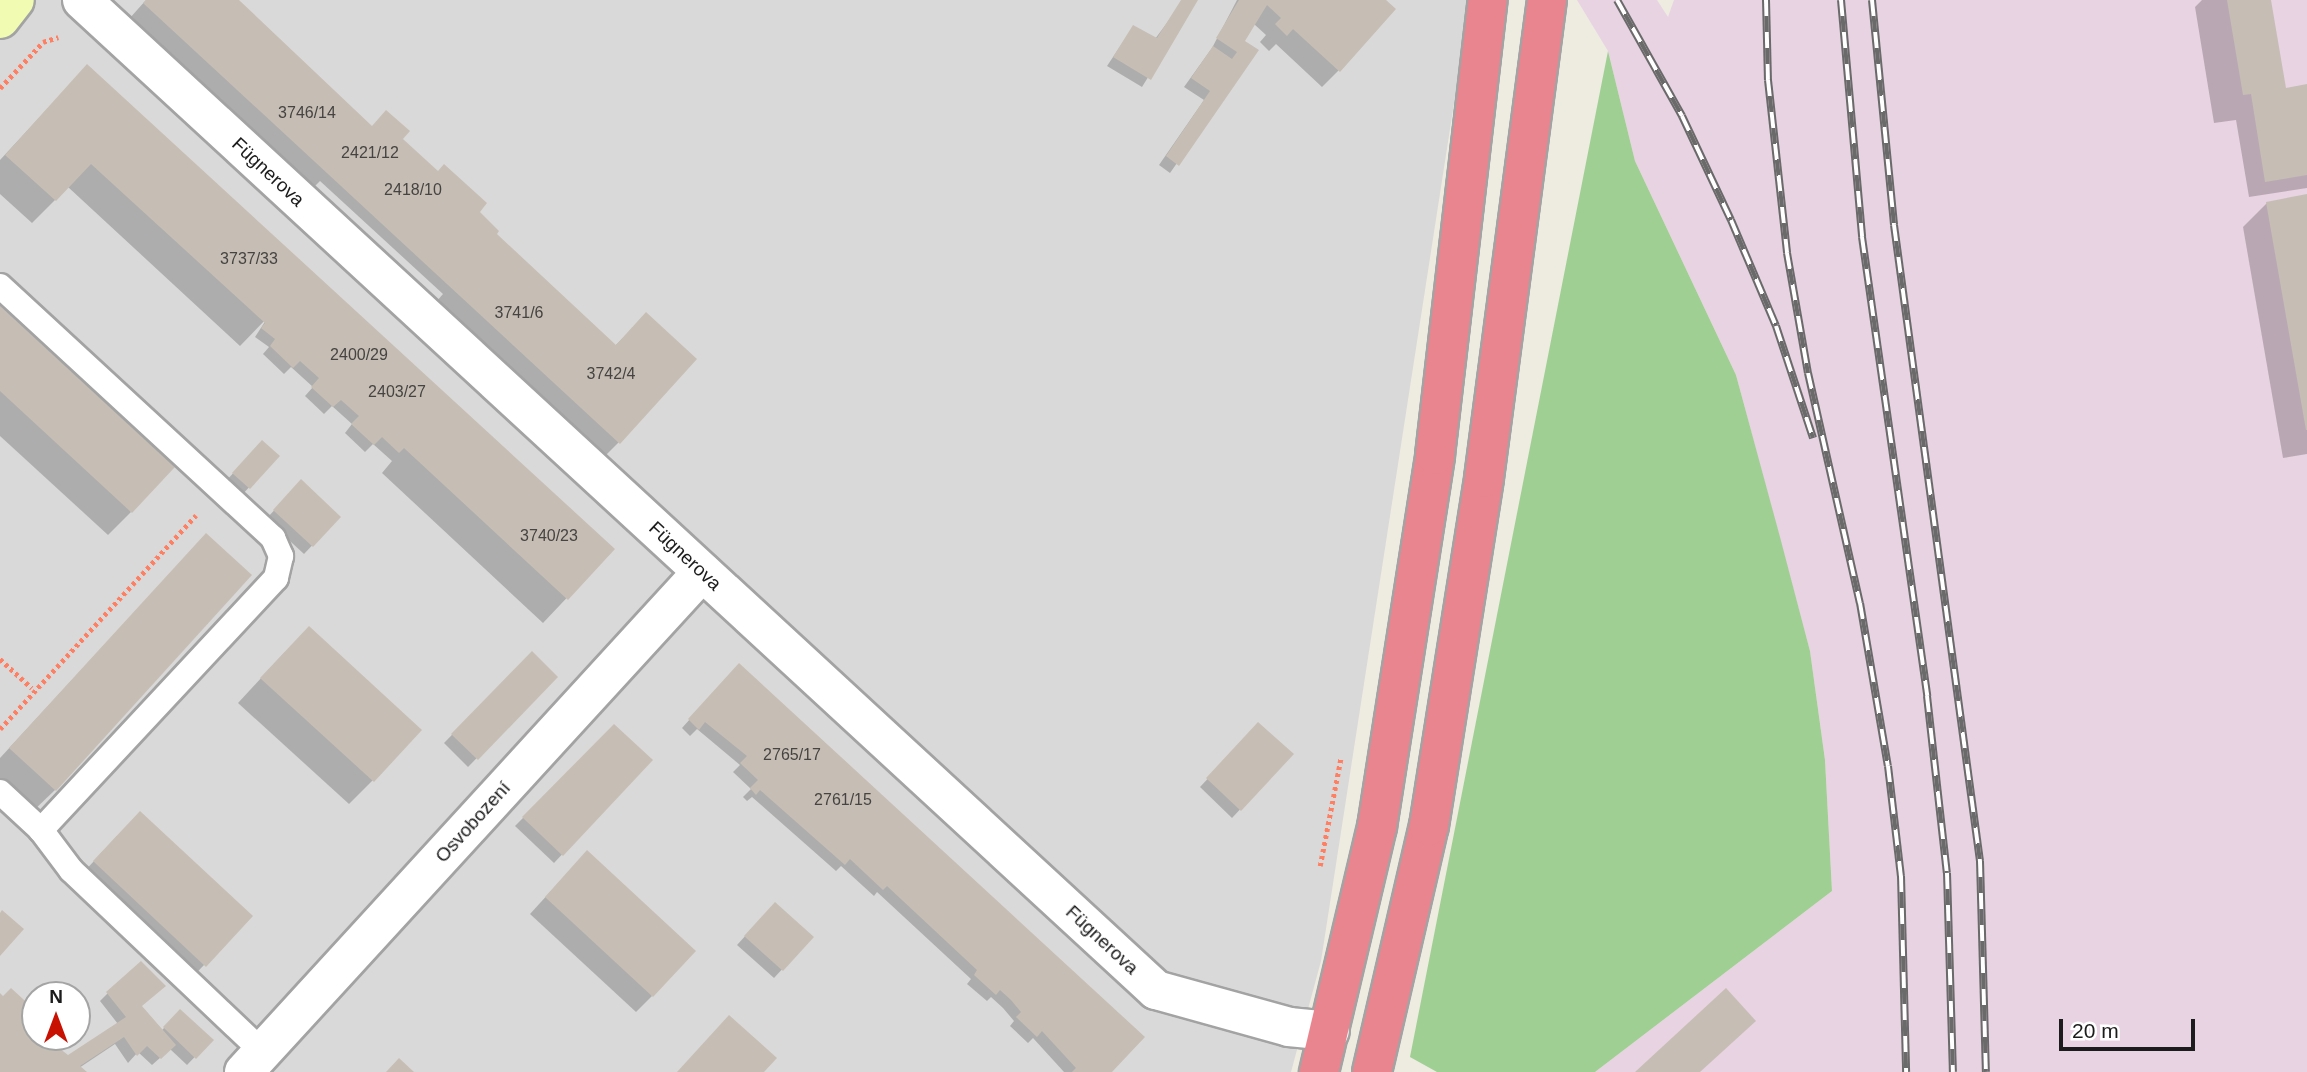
<!DOCTYPE html>
<meta charset="utf-8">
<style>
body{margin:0}
#map{position:relative;width:2307px;height:1072px;overflow:hidden;background:#eeebe1;font-family:Arial,sans-serif}
div>[style]{position:absolute}
.residential>*{inset:0;background:#dad9d9}
.industrial>*{inset:0;background:#e8d3e2}
.forest>*{inset:0;background:#a0cf94}
.shadow>*{inset:0;background:#0003}
.building>*{inset:0;background:#c6beb4}
.path>*{height:4.5px;margin-top:-2.25px;transform-origin:0;background:repeating-linear-gradient(90deg,#ff7f62 0 3.5px,transparent 0 7px)}
.roads{filter:drop-shadow(2px 0 #a3a3a3) drop-shadow(-2px 0 #a3a3a3) drop-shadow(0 2px #a3a3a3) drop-shadow(0 -2px #a3a3a3)}
.lane>*{height:24px;margin:-12px;padding:0 12px;transform-origin:12px;border-radius:12px;background:#fff}
.street>*{height:38px;margin:-19px;padding:0 19px;transform-origin:19px;border-radius:19px;background:#fff}
.secondary>*{height:38px;margin:-19px;padding:0 19px;transform-origin:19px;border-radius:19px;background:#f1fcb2}
.highway>*{height:38px;margin:-19px;padding:0 19px;transform-origin:19px;border-radius:19px;background:#e9858f}
.rail>*{height:8px;margin-top:-4px;transform-origin:0;background:repeating-linear-gradient(90deg,#fff 0 16px,#6a6a6a 0 32px);box-sizing:border-box;border-block:2px solid #6a6a6a}
span{translate:-50% -50%;white-space:nowrap;text-align:center;line-height:1.15;-webkit-text-stroke:6px #fff;paint-order:stroke}
.number-label{font-size:16px;color:#464442}
.number-label span{-webkit-text-stroke-width:0}
.street-label{font-size:19px;color:#1c1c1c}
.north{position:absolute;left:21px;top:981px;width:70px;height:70px;box-sizing:border-box;background:#fff;border:2px solid #a4a4a4;border-radius:50%;rotate:0deg;font-size:19px;font-weight:700;line-height:28px;text-align:center;color:#1c1c1c}
.north::after{content:'';display:block;margin:auto;width:24px;height:32px;background:#c81100;clip-path:polygon(50% 0,100% 100%,50% 72%,0 100%)}
.scale{position:absolute;left:2059px;top:1019px;width:136px;height:32px;box-sizing:border-box;border:4px solid #1c1c1c;border-top:0;padding-left:9px;font-size:21px;line-height:24px;white-space:nowrap;color:#1c1c1c;-webkit-text-stroke:5px #fff;paint-order:stroke}
</style>
<div id="map">
<div class="residential">
<i style="clip-path:polygon(evenodd,0 0,1470px 0,1321px 961px,1291px 1072px,0 1072px,0 0,35px 995px,77px 995px,77px 1037px,35px 1037px,35px 995px)"></i>
</div>
<div class="industrial">
<i style="clip-path:polygon(1577px 0,1657px 0,1668px 17px,1674px 0,2307px 0,2307px 1072px,1595px 1072px,1832px 891px,1825px 760px,1810px 651px,1736px 375px,1635px 161px,1608px 51px)"></i>
</div>
<div class="forest">
<i style="clip-path:polygon(1608px 51px,1635px 161px,1736px 375px,1780px 537px,1810px 651px,1825px 760px,1832px 891px,1595px 1072px,1437px 1072px,1410px 1057px)"></i>
</div>
<div class="shadow">
<i style="clip-path:polygon(146px 0,236px 0,372px 128px,400px 139px,477px 212px,488px 246px,615px 346px,646px 314px,619px 442px,595px 466px,428px 311px,443px 294px,320px 181px,305px 196px,121px 28px)"></i>
<i style="clip-path:polygon(1184px 0,1196px 0,1142px 87px,1107px 66px,1133px 27px,1155px 39px)"></i>
<i style="clip-path:polygon(1237px 0,1383px 0,1339px 70px,1322px 87px,1276px 44px,1269px 51px,1260px 42px,1266px 35px,1254px 24px,1242px 42px,1256px 51px,1170px 173px,1159px 165px,1204px 100px,1184px 87px,1212px 48px)"></i>
<i style="clip-path:polygon(2202px 0,2270px 0,2281px 90px,2307px 86px,2307px 188px,2249px 197px,2236px 120px,2214px 123px,2195px 7px)"></i>
<i style="clip-path:polygon(87px 66px,613px 549px,543px 623px,382px 473px,392px 461px,373px 444px,365px 452px,345px 433px,352px 424px,332px 406px,324px 414px,305px 396px,313px 387px,291px 367px,284px 374px,263px 354px,269px 347px,255px 337px,268px 317px,240px 346px,68px 187px,32px 223px,0 194px,0 160px)"></i>
<i style="clip-path:polygon(2307px 196px,2307px 454px,2283px 458px,2243px 227px,2267px 203px)"></i>
<i style="clip-path:polygon(0 308px,131px 512px,108px 535px,0 436px)"></i>
<i style="clip-path:polygon(262px 442px,278px 456px,241px 496px,225px 482px)"></i>
<i style="clip-path:polygon(301px 482px,339px 517px,304px 554px,266px 519px)"></i>
<i style="clip-path:polygon(206px 535px,55px 790px,31px 813px,0 784px,0 758px)"></i>
<i style="clip-path:polygon(285px 652px,373px 780px,349px 804px,238px 703px)"></i>
<i style="clip-path:polygon(532px 653px,556px 677px,468px 767px,444px 743px)"></i>
<i style="clip-path:polygon(731px 673px,1110px 1072px,1064px 1072px,1033px 1038px,1028px 1043px,1010px 1026px,1014px 1021px,1003px 1008px,991px 997px,987px 1001px,967px 984px,971px 979px,877px 892px,874px 896px,841px 866px,836px 871px,752px 797px,747px 801px,743px 797px,751px 789px,733px 772px,740px 765px,697px 729px,690px 736px,682px 728px)"></i>
<i style="clip-path:polygon(1258px 725px,1292px 754px,1232px 818px,1200px 787px)"></i>
<i style="clip-path:polygon(614px 726px,651px 760px,554px 863px,515px 826px)"></i>
<i style="clip-path:polygon(117px 836px,251px 916px,181px 989px,71px 886px)"></i>
<i style="clip-path:polygon(571px 869px,652px 996px,636px 1012px,530px 914px)"></i>
<i style="clip-path:polygon(767px 912px,812px 937px,774px 978px,737px 945px)"></i>
<i style="clip-path:polygon(108px 993px,141px 1007px,161px 1031px,180px 1012px,211px 1040px,187px 1065px,170px 1049px,152px 1065px,138px 1052px,128px 1063px,115px 1044px,79px 1068px,84px 1072px,0 1072px,0 995px,35px 1012px,35px 1037px,44px 1037px,67px 1057px,118px 1024px,100px 1001px)"></i>
</div>
<div class="building">
<i style="clip-path:polygon(146px 0,239px 0,372px 126px,386px 110px,410px 131px,403px 139px,438px 171px,444px 164px,487px 203px,480px 212px,499px 231px,497px 234px,616px 345px,646px 312px,697px 359px,620px 444px,143px 3px)"></i>
<i style="clip-path:polygon(1181px 0,1198px 0,1151px 80px,1113px 57px,1133px 25px,1157px 38px)"></i>
<i style="clip-path:polygon(1239px 0,1386px 0,1396px 9px,1340px 72px,1293px 29px,1287px 36px,1275px 24px,1281px 18px,1267px 5px,1245px 41px,1259px 50px,1179px 166px,1166px 156px,1210px 91px,1191px 78px,1213px 46px,1232px 59px,1237px 52px,1216px 38px)"></i>
<i style="clip-path:polygon(2227px 0,2271px 0,2286px 88px,2307px 84px,2307px 175px,2265px 182px,2251px 94px,2243px 95px)"></i>
<i style="clip-path:polygon(87px 64px,615px 549px,568px 600px,404px 448px,399px 453px,382px 437px,374px 445px,351px 424px,359px 416px,341px 400px,333px 407px,311px 387px,319px 378px,300px 361px,293px 368px,270px 346px,275px 339px,261px 328px,265px 323px,91px 164px,56px 201px,5px 155px)"></i>
<i style="clip-path:polygon(2307px 194px,2307px 430px,2306px 430px,2266px 202px)"></i>
<i style="clip-path:polygon(0 306px,175px 467px,132px 513px,0 391px)"></i>
<i style="clip-path:polygon(262px 440px,280px 456px,250px 489px,232px 473px)"></i>
<i style="clip-path:polygon(301px 479px,341px 517px,313px 547px,273px 510px)"></i>
<i style="clip-path:polygon(206px 533px,252px 575px,56px 791px,9px 748px)"></i>
<i style="clip-path:polygon(309px 626px,422px 730px,374px 782px,260px 678px)"></i>
<i style="clip-path:polygon(532px 651px,558px 677px,478px 760px,451px 734px)"></i>
<i style="clip-path:polygon(739px 663px,1145px 1037px,1112px 1072px,1072px 1072px,1076px 1068px,1042px 1031px,1037px 1037px,1016px 1017px,1021px 1012px,1011px 1000px,1000px 990px,996px 995px,974px 975px,977px 970px,887px 886px,883px 890px,850px 859px,845px 865px,760px 790px,756px 795px,750px 788px,758px 780px,740px 763px,747px 756px,705px 722px,699px 730px,688px 719px)"></i>
<i style="clip-path:polygon(1258px 722px,1294px 754px,1241px 811px,1206px 778px)"></i>
<i style="clip-path:polygon(614px 724px,653px 760px,563px 856px,522px 817px)"></i>
<i style="clip-path:polygon(140px 811px,253px 916px,206px 967px,93px 861px)"></i>
<i style="clip-path:polygon(587px 850px,696px 951px,653px 997px,545px 897px)"></i>
<i style="clip-path:polygon(775px 902px,814px 937px,783px 971px,744px 936px)"></i>
<i style="clip-path:polygon(2px 910px,24px 929px,0 956px,0 913px)"></i>
<i style="clip-path:polygon(141px 961px,166px 986px,142px 1006px,176px 1045px,161px 1059px,147px 1046px,137px 1056px,124px 1037px,80px 1066px,87px 1072px,0 1072px,0 993px,3px 996px,11px 988px,35px 1010px,35px 1037px,45px 1037px,68px 1055px,126px 1017px,106px 992px)"></i>
<i style="clip-path:polygon(1726px 988px,1756px 1021px,1700px 1072px,1635px 1072px)"></i>
<i style="clip-path:polygon(180px 1009px,214px 1040px,196px 1059px,163px 1027px)"></i>
<i style="clip-path:polygon(729px 1015px,777px 1058px,764px 1072px,677px 1072px)"></i>
<i style="clip-path:polygon(399px 1058px,414px 1072px,386px 1072px)"></i>
</div>
<div class="path">
<i style="left:0;top:88px;width:63px;rotate:-46.9deg"></i>
<i style="left:43px;top:42px;width:16px;rotate:-18deg"></i>
<i style="left:0;top:659px;width:43px;rotate:42.2deg"></i>
<i style="left:0;top:729px;width:290px;rotate:-47.5deg"></i>
<i style="left:1320px;top:866px;width:111px;rotate:-79.1deg"></i>
</div>
<div class="roads">
<div class="lane">
<i style="left:0;top:286px;width:372px;rotate:42.7deg"></i>
<i style="left:273px;top:538px;width:20px;rotate:66deg"></i>
<i style="left:281px;top:556px;width:23px;rotate:103deg"></i>
<i style="left:276px;top:578px;width:345px;rotate:133deg"></i>
<i style="left:0;top:792px;width:56px;rotate:42.8deg"></i>
<i style="left:41px;top:830px;width:50px;rotate:53.1deg"></i>
<i style="left:71px;top:870px;width:265px;rotate:43.5deg"></i>
</div>
<div class="street">
<i style="left:82px;top:0;width:1461px;rotate:42.67deg"></i>
<i style="left:1156px;top:990px;width:138px;rotate:15.5deg"></i>
<i style="left:1289px;top:1027px;width:41px;rotate:5.6deg"></i>
<i style="left:244px;top:1072px;width:678px;rotate:-47.51deg"></i>
</div>
<div class="secondary">
<i style="left:0;top:19px;width:24px;rotate:-52deg"></i>
</div>
<div class="highway">
<i style="left:1319px;top:1072px;width:252px;rotate:-76.7deg"></i>
<i style="left:1377px;top:827px;width:376px;rotate:-81.1deg"></i>
<i style="left:1435px;top:455px;width:458px;rotate:-83.4deg"></i>
<i style="left:1372px;top:1072px;width:253px;rotate:-77deg"></i>
<i style="left:1429px;top:826px;width:352px;rotate:-81deg"></i>
<i style="left:1484px;top:478px;width:482px;rotate:-82.5deg"></i>
</div>
</div>
<div class="rail">
<i style="left:1617px;top:0;width:133px;rotate:60.7deg"></i>
<i style="left:1682px;top:116px;width:115px;rotate:64.8deg"></i>
<i style="left:1731px;top:220px;width:115px;rotate:67deg"></i>
<i style="left:1776px;top:326px;width:118px;rotate:71.7deg"></i>
<i style="left:1766px;top:0;width:80px;rotate:88.6deg"></i>
<i style="left:1768px;top:80px;width:174px;rotate:83.7deg"></i>
<i style="left:1787px;top:253px;width:122px;rotate:80.1deg"></i>
<i style="left:1808px;top:373px;width:236px;rotate:77.3deg"></i>
<i style="left:1860px;top:603px;width:165px;rotate:80.3deg"></i>
<i style="left:1888px;top:766px;width:111px;rotate:83.3deg"></i>
<i style="left:1901px;top:876px;width:196px;rotate:88.5deg"></i>
<i style="left:1841px;top:0;width:238px;rotate:84.9deg"></i>
<i style="left:1862px;top:237px;width:464px;rotate:81.9deg"></i>
<i style="left:1927px;top:696px;width:178px;rotate:83.6deg"></i>
<i style="left:1947px;top:873px;width:199px;rotate:88.3deg"></i>
<i style="left:1872px;top:0;width:226px;rotate:84.4deg"></i>
<i style="left:1894px;top:225px;width:642px;rotate:82.3deg"></i>
<i style="left:1980px;top:861px;width:211px;rotate:88.4deg"></i>
</div>
<div class="number-label">
<span style="left:307px;top:113px">3746/14</span>
<span style="left:370px;top:153px">2421/12</span>
<span style="left:413px;top:190px">2418/10</span>
<span style="left:249px;top:259px">3737/33</span>
<span style="left:519px;top:313px">3741/6</span>
<span style="left:359px;top:355px">2400/29</span>
<span style="left:611px;top:374px">3742/4</span>
<span style="left:397px;top:392px">2403/27</span>
<span style="left:549px;top:536px">3740/23</span>
<span style="left:792px;top:755px">2765/17</span>
<span style="left:843px;top:800px">2761/15</span>
</div>
<div class="street-label">
<span style="left:268px;top:172px;rotate:43deg">Fügnerova</span>
<span style="left:685px;top:556px;rotate:43deg">Fügnerova</span>
<span style="left:473px;top:822px;rotate:-48deg">Osvobození</span>
<span style="left:1102px;top:940px;rotate:43deg">Fügnerova</span>
</div>
<div class="north">N</div>
<div class="scale">20 m</div>
</div>
